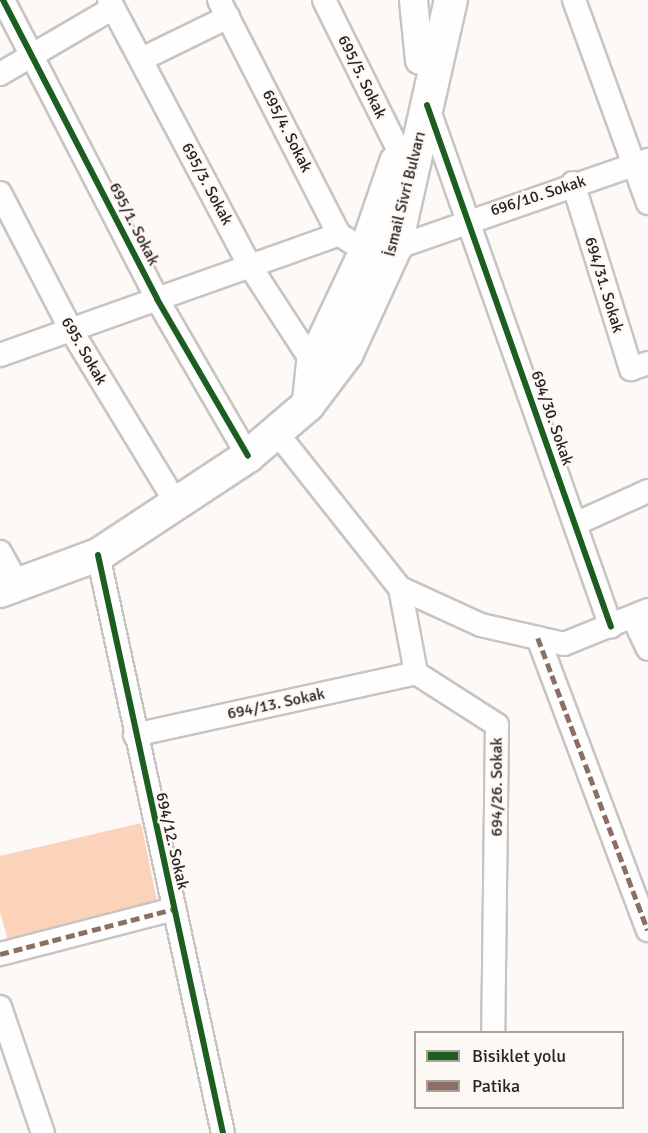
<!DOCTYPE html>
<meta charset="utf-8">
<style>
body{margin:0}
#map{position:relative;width:648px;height:1133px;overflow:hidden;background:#fcf9f6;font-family:Signika,sans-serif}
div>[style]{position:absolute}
.green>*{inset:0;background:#fbd3ba}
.roads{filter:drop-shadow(2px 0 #c8c4c1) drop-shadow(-2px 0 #c8c4c1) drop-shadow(0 2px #c8c4c1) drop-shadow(0 -2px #c8c4c1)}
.minor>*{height:22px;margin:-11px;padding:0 11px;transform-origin:11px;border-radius:11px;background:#fffefe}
.tertiary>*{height:27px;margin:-13.5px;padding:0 13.5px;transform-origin:13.5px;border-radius:13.5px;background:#fffefe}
.secondary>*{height:32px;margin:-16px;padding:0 16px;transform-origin:16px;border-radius:16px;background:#fffefe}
.quiet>*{height:4.5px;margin-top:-2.25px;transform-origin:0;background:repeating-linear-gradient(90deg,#8d6e63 0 9px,transparent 0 13.5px)}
.cycleway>*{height:6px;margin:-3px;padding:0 3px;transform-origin:3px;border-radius:3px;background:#1b5e20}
span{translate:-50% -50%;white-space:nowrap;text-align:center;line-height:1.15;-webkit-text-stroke:5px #fef8f4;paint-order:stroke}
.street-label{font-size:16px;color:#28231f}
.legend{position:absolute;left:414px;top:1031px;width:210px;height:78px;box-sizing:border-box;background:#fef8f4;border:2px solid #a8a39f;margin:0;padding:8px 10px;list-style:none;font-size:18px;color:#28231f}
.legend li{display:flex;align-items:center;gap:12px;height:30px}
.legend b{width:30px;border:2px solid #a8a39f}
</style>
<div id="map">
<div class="green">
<i style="clip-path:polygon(141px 823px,158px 906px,9px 944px,0 912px,0 856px)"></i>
</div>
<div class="roads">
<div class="minor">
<i style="left:3px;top:0;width:336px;rotate:62.7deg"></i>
<i style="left:157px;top:299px;width:181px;rotate:59.9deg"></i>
<i style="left:109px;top:0;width:301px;rotate:62.1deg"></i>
<i style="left:250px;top:266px;width:116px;rotate:57deg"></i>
<i style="left:219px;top:0;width:263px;rotate:62.9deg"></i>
<i style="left:339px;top:234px;width:14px;rotate:34deg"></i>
<i style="left:324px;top:0;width:171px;rotate:63.6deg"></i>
<i style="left:574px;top:0;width:216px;rotate:70deg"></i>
<i style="left:142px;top:59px;width:96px;rotate:-26deg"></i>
<i style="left:0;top:74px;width:131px;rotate:-30.3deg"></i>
<i style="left:427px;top:105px;width:553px;rotate:70.58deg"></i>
<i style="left:573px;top:183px;width:195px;rotate:72.7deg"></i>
<i style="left:631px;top:369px;width:18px;rotate:-19deg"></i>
<i style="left:0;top:193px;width:154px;rotate:62.6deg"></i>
<i style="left:71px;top:330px;width:202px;rotate:58.7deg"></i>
<i style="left:395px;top:248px;width:268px;rotate:-19.2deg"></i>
<i style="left:0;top:355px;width:360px;rotate:-19.6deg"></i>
<i style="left:277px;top:433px;width:198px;rotate:51.6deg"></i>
<i style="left:400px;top:588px;width:89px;rotate:24.6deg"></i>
<i style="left:481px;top:625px;width:85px;rotate:12.9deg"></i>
<i style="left:564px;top:644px;width:91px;rotate:-22deg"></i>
<i style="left:575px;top:524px;width:80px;rotate:-24.3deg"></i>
<i style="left:0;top:552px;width:38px;rotate:61deg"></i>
<i style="left:98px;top:555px;width:591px;rotate:77.8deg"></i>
<i style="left:400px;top:588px;width:86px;rotate:79.3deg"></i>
<i style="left:416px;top:673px;width:96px;rotate:32.7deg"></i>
<i style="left:497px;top:725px;width:307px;rotate:90.7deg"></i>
<i style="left:633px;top:617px;width:35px;rotate:65deg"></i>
<i style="left:538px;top:638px;width:312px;rotate:69.4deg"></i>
<i style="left:135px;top:735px;width:288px;rotate:-12.4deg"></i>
<i style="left:0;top:954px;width:180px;rotate:-14.5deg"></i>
<i style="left:0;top:1007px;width:133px;rotate:71.2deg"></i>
</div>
<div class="tertiary">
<i style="left:413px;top:0;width:60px;rotate:84.3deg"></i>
</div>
<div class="secondary">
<i style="left:309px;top:401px;width:38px;rotate:-84deg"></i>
<i style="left:313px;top:363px;width:122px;rotate:-64.7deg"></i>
<i style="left:365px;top:253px;width:96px;rotate:-71.2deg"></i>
<i style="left:0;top:591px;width:104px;rotate:-20.2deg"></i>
<i style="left:98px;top:555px;width:180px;rotate:-33.4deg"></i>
<i style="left:248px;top:456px;width:79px;rotate:-40.4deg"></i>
<i style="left:308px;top:405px;width:65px;rotate:-53.1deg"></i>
<i style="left:347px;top:353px;width:115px;rotate:-65.4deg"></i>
<i style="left:395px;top:248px;width:254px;rotate:-77.3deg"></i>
</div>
</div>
<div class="quiet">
<i style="left:538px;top:638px;width:312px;rotate:69.4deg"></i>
<i style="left:0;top:954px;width:180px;rotate:-14.5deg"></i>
</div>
<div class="cycleway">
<i style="left:3px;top:0;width:336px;rotate:62.7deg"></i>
<i style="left:157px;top:299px;width:181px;rotate:59.9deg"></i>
<i style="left:427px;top:105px;width:553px;rotate:70.58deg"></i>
<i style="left:98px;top:555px;width:591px;rotate:77.8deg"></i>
</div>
<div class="street-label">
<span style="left:362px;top:77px;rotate:64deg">695/5. Sokak</span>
<span style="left:287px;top:131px;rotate:63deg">695/4. Sokak</span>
<span style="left:207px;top:184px;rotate:62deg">695/3. Sokak</span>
<span style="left:405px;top:194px;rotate:-76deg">İsmail Sivri Bulvarı</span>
<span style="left:538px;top:196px;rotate:-18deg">696/10. Sokak</span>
<span style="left:134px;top:224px;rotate:63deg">695/1. Sokak</span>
<span style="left:604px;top:285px;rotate:73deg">694/31. Sokak</span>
<span style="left:84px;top:351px;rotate:60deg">695. Sokak</span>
<span style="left:552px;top:418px;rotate:71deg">694/30. Sokak</span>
<span style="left:276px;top:704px;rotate:-12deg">694/13. Sokak</span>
<span style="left:497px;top:787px;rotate:-90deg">694/26. Sokak</span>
<span style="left:172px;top:841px;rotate:77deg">694/12. Sokak</span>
</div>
<ul class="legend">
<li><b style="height:8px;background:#1b5e20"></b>Bisiklet yolu</li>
<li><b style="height:8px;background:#8d6e63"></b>Patika</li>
</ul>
</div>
